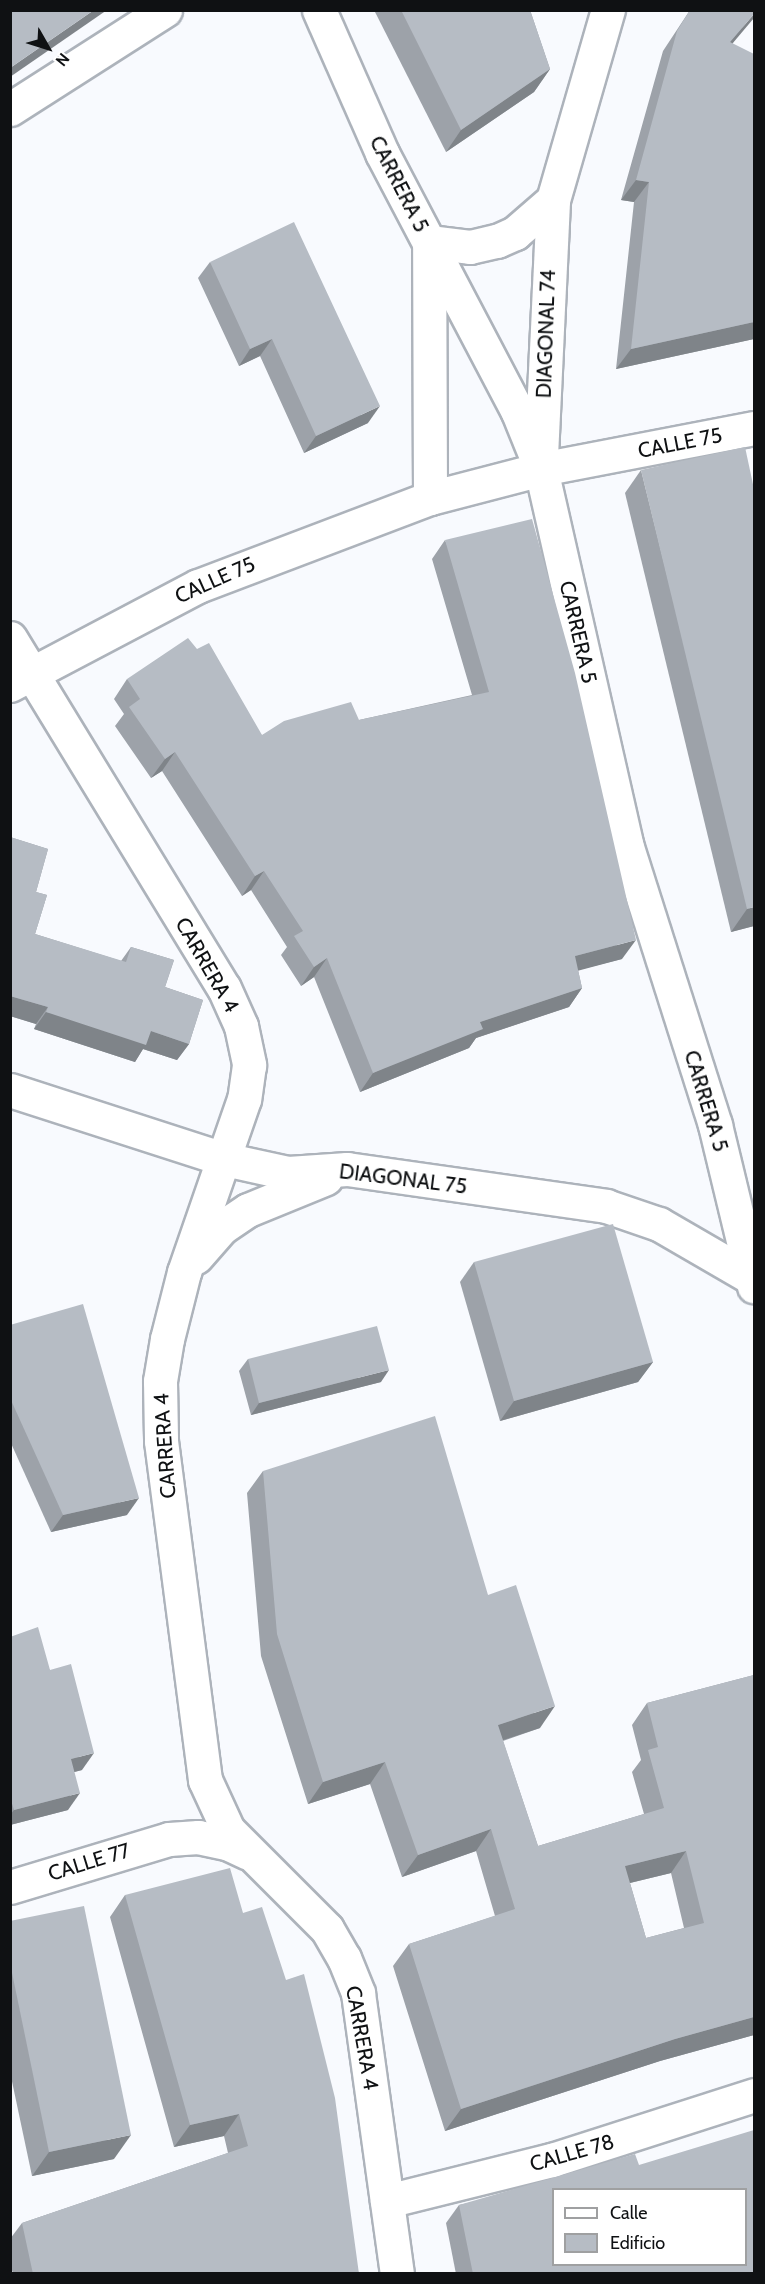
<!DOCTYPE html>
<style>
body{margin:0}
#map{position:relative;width:765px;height:2284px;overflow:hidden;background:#f8fafe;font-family:Cabin,sans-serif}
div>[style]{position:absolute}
.roads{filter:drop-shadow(2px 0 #adb3bb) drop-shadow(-2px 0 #adb3bb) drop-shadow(0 2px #adb3bb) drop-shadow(0 -2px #adb3bb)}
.minor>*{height:33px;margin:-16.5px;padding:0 16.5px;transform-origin:16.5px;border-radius:16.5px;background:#fff}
.wall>*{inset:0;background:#9da2a9}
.shaded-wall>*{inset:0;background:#7f8489}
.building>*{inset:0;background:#b6bcc4}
span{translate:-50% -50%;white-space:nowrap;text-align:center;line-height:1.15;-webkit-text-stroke:4.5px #fff;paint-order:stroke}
.street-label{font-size:21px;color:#0f1113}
.frame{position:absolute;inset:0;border:12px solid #0f1113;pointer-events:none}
.legend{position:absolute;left:552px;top:2188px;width:195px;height:78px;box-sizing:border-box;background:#fff;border:2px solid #9fa0a1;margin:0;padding:8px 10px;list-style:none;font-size:18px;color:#0f1113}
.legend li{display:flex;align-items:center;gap:12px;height:30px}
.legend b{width:30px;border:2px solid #9fa0a1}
.north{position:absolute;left:18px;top:18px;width:60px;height:60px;-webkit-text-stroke:4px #fff;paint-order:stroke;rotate:129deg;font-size:16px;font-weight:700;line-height:24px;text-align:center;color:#0f1113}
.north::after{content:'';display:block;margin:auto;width:21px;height:27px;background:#0f1113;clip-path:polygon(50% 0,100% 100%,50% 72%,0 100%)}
</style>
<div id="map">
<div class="roads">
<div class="minor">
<i style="left:319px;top:10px;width:156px;rotate:66.2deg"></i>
<i style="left:382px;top:153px;width:293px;rotate:62.3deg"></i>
<i style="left:518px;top:412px;width:61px;rotate:68deg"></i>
<i style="left:541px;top:469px;width:385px;rotate:77.2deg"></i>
<i style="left:626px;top:844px;width:295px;rotate:72.4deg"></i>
<i style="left:715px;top:1125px;width:166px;rotate:76.4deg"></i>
<i style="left:10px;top:109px;width:184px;rotate:-32.6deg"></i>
<i style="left:541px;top:456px;width:256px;rotate:-87.3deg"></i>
<i style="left:553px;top:200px;width:198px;rotate:-73.9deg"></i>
<i style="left:430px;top:498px;width:256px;rotate:-90.2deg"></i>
<i style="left:429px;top:242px;width:41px;rotate:7deg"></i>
<i style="left:470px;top:247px;width:28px;rotate:-13deg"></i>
<i style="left:497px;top:241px;width:20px;rotate:-24deg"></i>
<i style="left:515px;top:233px;width:50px;rotate:-41deg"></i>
<i style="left:10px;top:638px;width:410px;rotate:58.6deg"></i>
<i style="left:224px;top:988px;width:42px;rotate:65.9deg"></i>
<i style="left:241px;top:1026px;width:40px;rotate:78deg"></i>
<i style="left:249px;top:1065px;width:34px;rotate:98deg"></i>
<i style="left:244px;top:1099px;width:183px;rotate:109.1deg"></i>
<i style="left:184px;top:1272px;width:69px;rotate:104.2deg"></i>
<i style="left:167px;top:1339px;width:43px;rotate:99.5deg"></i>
<i style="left:160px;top:1381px;width:60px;rotate:89deg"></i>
<i style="left:161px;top:1441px;width:342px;rotate:82.6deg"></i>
<i style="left:205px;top:1780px;width:55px;rotate:65.3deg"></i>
<i style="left:228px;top:1830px;width:140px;rotate:45deg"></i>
<i style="left:327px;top:1929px;width:34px;rotate:60deg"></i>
<i style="left:344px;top:1958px;width:38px;rotate:68deg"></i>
<i style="left:358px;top:1993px;width:284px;rotate:82.1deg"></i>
<i style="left:10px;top:685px;width:212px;rotate:-27.8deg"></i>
<i style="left:198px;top:586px;width:248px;rotate:-20.8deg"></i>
<i style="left:430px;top:498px;width:115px;rotate:-14.6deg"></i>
<i style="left:541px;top:469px;width:217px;rotate:-10.9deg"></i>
<i style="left:10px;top:1090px;width:225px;rotate:17.9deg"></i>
<i style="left:224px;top:1159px;width:66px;rotate:12.3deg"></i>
<i style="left:288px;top:1173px;width:59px;rotate:-3.9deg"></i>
<i style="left:347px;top:1169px;width:262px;rotate:8.1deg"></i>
<i style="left:606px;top:1206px;width:56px;rotate:18.8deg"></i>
<i style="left:659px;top:1224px;width:108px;rotate:30.1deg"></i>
<i style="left:196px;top:1257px;width:38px;rotate:-49deg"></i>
<i style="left:221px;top:1228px;width:32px;rotate:-34deg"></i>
<i style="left:248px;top:1210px;width:84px;rotate:-22.3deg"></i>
<i style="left:10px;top:1887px;width:166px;rotate:-16.8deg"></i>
<i style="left:169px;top:1839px;width:29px;rotate:-4deg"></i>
<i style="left:198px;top:1837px;width:30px;rotate:12deg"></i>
<i style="left:227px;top:1843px;width:23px;rotate:25deg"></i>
<i style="left:387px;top:2201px;width:170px;rotate:-14deg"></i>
<i style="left:552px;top:2160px;width:212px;rotate:-17.8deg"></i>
</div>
</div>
<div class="wall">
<i style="clip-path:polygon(374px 10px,530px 10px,550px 69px,534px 92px,446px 152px)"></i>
<i style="clip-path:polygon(690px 10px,754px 10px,732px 44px,754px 339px,616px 369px,634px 202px,621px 200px,663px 51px)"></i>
<i style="clip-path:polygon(210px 262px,368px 423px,304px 453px,260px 356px,239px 366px,198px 278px)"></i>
<i style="clip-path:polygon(641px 470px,754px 926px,731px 932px,625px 493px)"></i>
<i style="clip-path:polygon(445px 540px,622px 959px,578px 970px,582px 988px,569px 1007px,476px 1038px,469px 1048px,360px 1092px,314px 977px,301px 986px,281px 955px,287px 947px,251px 890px,242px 896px,162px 771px,151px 778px,115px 726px,124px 714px,114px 699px,127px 679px,262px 735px,359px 720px,472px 695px,432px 559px)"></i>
<i style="clip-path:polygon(10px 837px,48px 849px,36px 892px,47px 895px,35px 934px,121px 961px,131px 947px,174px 960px,165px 987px,203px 1000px,189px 1044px,177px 1060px,143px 1049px,135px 1062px,34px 1029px,36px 1024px,10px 1016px)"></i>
<i style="clip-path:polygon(474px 1262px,653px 1362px,638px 1382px,500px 1421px,460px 1282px)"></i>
<i style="clip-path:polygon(10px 1325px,127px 1515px,51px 1532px,10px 1441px)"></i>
<i style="clip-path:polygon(248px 1359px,381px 1382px,251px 1415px,239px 1371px)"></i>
<i style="clip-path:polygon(evenodd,263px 1471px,488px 1595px,540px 1728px,503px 1741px,538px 1846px,644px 1814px,632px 1772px,641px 1760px,632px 1725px,647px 1703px,754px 1675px,754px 2035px,660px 2061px,445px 2131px,393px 1966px,409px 1944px,495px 1916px,476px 1851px,402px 1877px,370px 1784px,308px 1804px,261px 1656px,247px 1493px,263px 1471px,671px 1873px,684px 1928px,646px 1938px,630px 1883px,671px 1873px)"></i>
<i style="clip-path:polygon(10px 1637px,50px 1670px,82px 1770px,74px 1772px,68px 1810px,10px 1825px)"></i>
<i style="clip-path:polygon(125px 1895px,243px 1913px,359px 2274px,13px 2274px,10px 2263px,10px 2239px,22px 2223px,228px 2153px,224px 2136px,174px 2147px,110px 1917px)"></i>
<i style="clip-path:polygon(10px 1921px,114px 2159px,32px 2176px,10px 2072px)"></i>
<i style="clip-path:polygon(639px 2165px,754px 2274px,456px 2274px,446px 2223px,459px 2205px)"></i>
</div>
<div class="shaded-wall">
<i style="clip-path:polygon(94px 10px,107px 10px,10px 77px,10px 68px)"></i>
<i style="clip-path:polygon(754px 14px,754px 18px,716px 63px,730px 42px)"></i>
<i style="clip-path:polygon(550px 69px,534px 92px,446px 152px,461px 130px)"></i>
<i style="clip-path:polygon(636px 180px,649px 182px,634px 202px,621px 200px)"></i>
<i style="clip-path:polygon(754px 322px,754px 339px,616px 369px,631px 349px)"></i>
<i style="clip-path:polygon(272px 339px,260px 356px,239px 366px,250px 349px)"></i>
<i style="clip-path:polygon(380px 406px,368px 423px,304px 453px,316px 436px)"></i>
<i style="clip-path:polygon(175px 752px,162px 771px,151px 778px,165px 759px)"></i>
<i style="clip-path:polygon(264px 871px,251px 890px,242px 896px,255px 876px)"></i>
<i style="clip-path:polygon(754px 907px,754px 926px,731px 932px,747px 909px)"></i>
<i style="clip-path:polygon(636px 940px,622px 959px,562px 975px,575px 956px)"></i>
<i style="clip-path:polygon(327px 958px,314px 977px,301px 986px,314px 967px)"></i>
<i style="clip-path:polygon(582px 988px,569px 1007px,476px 1038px,469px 1048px,360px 1092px,373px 1073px,480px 1022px)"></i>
<i style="clip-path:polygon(10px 996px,48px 1007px,36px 1024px,10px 1016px)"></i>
<i style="clip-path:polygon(46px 1012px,151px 1031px,189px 1044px,177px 1060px,143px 1049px,135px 1062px,34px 1029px)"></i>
<i style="clip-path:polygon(653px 1362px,638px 1382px,500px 1421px,514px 1401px)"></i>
<i style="clip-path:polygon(389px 1370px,381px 1382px,251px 1415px,259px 1403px)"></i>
<i style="clip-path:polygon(139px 1498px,127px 1515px,51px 1532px,63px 1515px)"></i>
<i style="clip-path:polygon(555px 1706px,540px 1728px,482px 1747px,498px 1725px)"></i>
<i style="clip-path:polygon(94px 1753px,82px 1770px,59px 1776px,71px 1759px)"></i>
<i style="clip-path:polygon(385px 1762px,370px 1784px,308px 1804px,323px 1782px)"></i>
<i style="clip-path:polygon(80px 1793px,68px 1810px,10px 1825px,10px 1815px,14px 1810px)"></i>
<i style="clip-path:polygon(491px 1829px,476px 1851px,402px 1877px,418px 1855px)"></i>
<i style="clip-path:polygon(686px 1851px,671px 1873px,609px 1888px,625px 1866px)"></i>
<i style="clip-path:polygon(754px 2017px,754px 2035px,660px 2061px,445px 2131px,461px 2109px,675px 2039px)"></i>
<i style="clip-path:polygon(239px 2114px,224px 2136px,174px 2147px,190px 2125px)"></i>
<i style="clip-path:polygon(131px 2135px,114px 2159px,32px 2176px,49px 2152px)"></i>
</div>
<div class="building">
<i style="clip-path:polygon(10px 10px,94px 10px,10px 68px)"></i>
<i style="clip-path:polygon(401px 10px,530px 10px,550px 69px,461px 130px)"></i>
<i style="clip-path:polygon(690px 10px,754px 10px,754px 14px,730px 42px,754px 54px,754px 322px,631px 349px,649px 182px,636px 180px,677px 31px)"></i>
<i style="clip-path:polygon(294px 222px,380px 406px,316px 436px,272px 339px,250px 349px,210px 262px)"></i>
<i style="clip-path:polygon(745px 447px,754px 489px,754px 907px,747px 909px,641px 470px)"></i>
<i style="clip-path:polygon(532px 519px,575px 673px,636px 940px,575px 956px,582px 988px,480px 1022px,483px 1029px,373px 1073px,327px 958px,314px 967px,294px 936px,303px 931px,264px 871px,255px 876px,175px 752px,165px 759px,129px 707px,140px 699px,127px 679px,188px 638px,197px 649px,209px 643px,262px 735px,284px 721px,351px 702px,359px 720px,489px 692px,445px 540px)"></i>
<i style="clip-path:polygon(10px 837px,48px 849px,36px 892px,47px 895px,35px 934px,126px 962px,131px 947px,174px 960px,165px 987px,203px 1000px,189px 1044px,151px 1031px,146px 1045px,46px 1012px,48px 1007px,10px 996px)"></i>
<i style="clip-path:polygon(613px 1224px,653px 1362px,514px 1401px,474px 1262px)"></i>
<i style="clip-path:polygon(83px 1304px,139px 1498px,63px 1515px,10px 1398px,10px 1325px)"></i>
<i style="clip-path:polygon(377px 1326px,389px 1370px,259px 1403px,248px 1359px)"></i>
<i style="clip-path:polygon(evenodd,435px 1416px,488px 1595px,516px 1585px,555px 1706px,498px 1725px,538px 1846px,664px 1808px,648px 1750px,658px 1747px,647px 1703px,754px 1675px,754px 2017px,675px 2039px,461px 2109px,409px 1944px,515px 1909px,491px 1829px,418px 1855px,385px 1762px,323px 1782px,277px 1634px,263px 1471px,435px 1416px,686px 1851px,704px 1923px,646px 1938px,625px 1866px,686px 1851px)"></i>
<i style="clip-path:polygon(38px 1627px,50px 1670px,71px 1664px,94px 1753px,71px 1759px,80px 1793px,14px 1810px,10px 1797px,10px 1637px)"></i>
<i style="clip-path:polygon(230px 1868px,243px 1913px,262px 1907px,286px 1980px,304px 1974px,335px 2098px,359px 2274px,33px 2274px,22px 2223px,248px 2146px,239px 2114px,190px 2125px,125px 1895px)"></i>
<i style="clip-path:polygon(84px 1906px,131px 2135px,49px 2152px,10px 1963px,10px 1921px)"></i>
<i style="clip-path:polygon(evenodd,754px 2130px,754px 2274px,473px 2274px,459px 2205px,635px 2154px,639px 2165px,754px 2130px,554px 2190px,746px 2190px,746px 2265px,554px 2265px,554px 2190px)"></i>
</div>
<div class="street-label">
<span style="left:399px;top:184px;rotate:63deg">CARRERA 5</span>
<span style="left:546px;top:334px;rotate:-88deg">DIAGONAL 74</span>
<span style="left:680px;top:443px;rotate:-11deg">CALLE 75</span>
<span style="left:215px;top:580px;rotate:-24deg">CALLE 75</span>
<span style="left:578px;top:632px;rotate:77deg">CARRERA 5</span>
<span style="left:207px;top:965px;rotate:60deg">CARRERA 4</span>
<span style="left:706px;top:1101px;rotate:73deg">CARRERA 5</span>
<span style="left:403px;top:1179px;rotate:7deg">DIAGONAL 75</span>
<span style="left:165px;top:1446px;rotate:-94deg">CARRERA 4</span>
<span style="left:89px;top:1862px;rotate:-17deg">CALLE 77</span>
<span style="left:362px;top:2038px;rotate:80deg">CARRERA 4</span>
<span style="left:572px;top:2153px;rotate:-16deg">CALLE 78</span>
</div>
<div class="frame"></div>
<ul class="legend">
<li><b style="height:8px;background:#fff"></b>Calle</li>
<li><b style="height:16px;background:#b6bcc4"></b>Edificio</li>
</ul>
<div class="north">N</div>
</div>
